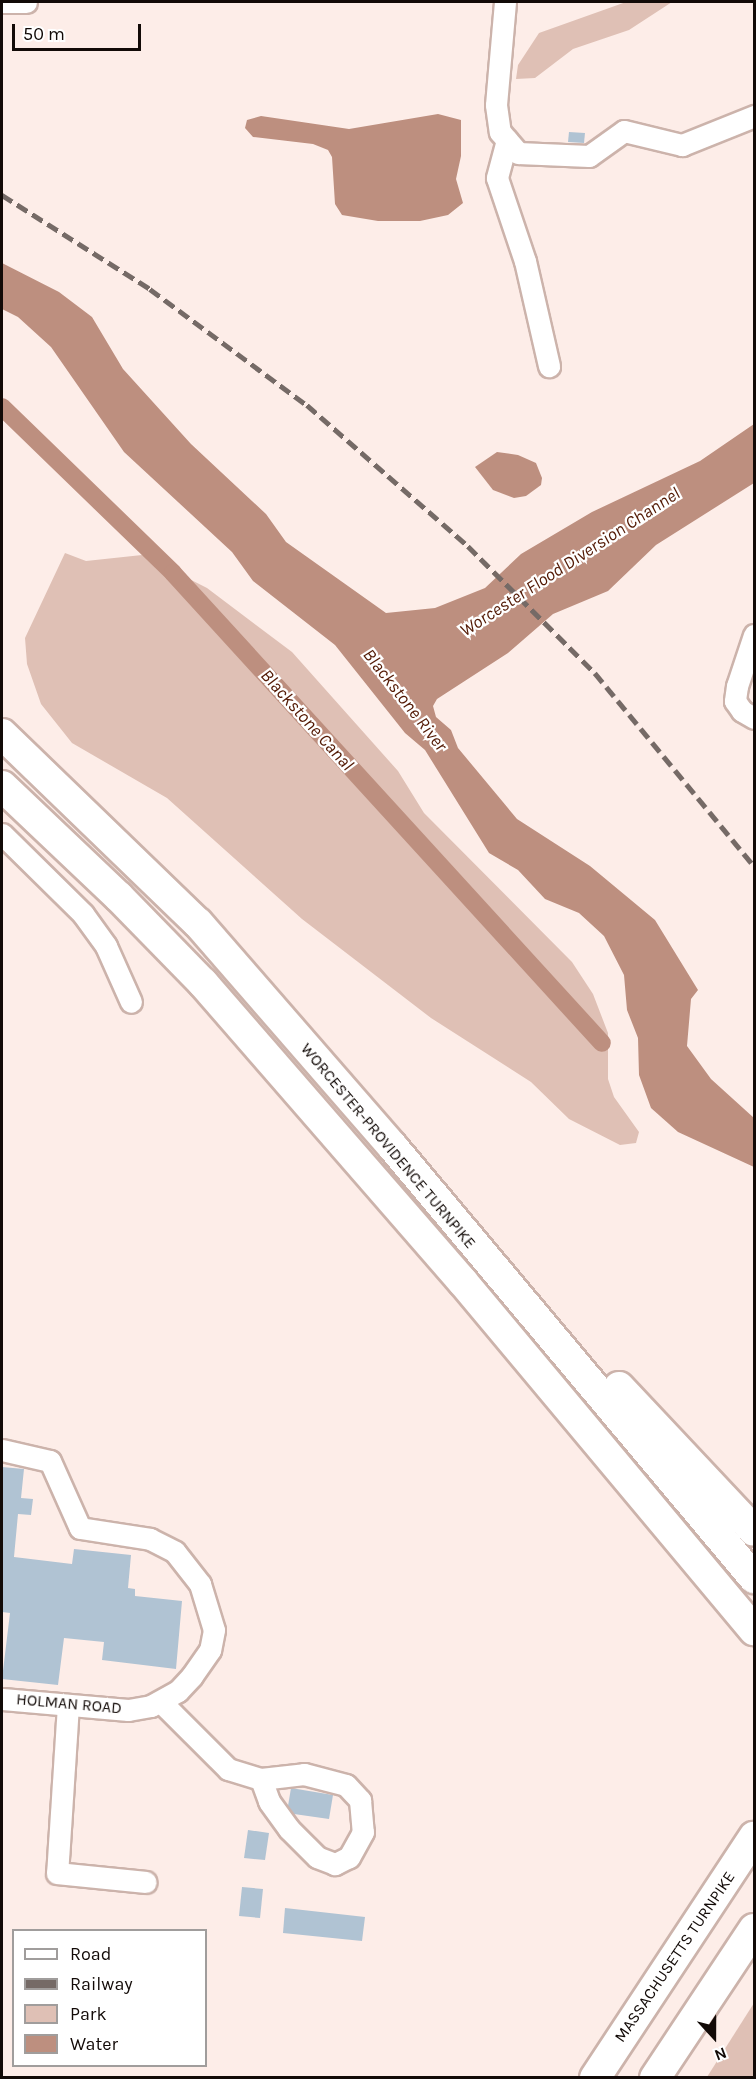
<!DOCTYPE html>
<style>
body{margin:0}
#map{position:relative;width:756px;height:2079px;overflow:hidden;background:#fdede8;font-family:Karla,sans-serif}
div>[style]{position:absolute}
.green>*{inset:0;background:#dfc0b5}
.water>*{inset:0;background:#bd8f7f}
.canal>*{height:18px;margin:-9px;padding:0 9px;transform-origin:9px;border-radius:9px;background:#bd8f7f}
.building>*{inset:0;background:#b0c3d3}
.roads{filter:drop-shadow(2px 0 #ccb3ab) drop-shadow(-2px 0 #ccb3ab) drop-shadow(0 2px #ccb3ab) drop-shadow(0 -2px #ccb3ab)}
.minor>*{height:21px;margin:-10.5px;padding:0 10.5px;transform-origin:10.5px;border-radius:10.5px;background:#fff}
.highway>*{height:30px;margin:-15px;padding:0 15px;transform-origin:15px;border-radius:15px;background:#fff}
.rail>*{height:4.5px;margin-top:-2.25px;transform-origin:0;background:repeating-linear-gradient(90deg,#756a66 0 12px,transparent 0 18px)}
span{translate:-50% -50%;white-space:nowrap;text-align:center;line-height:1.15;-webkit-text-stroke:4.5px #fff;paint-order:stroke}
.street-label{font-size:16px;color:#120a07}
.water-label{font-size:18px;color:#521803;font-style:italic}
.frame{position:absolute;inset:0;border:3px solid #120a07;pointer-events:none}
.legend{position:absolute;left:12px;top:1929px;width:195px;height:138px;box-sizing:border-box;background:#fff;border:2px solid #a09d9c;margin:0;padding:8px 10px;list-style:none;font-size:18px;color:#120a07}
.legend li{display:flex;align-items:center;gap:12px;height:30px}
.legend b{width:30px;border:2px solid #a09d9c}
.north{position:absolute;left:684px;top:2007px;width:60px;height:60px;-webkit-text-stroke:4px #fff;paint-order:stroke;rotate:159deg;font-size:16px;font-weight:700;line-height:24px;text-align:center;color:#120a07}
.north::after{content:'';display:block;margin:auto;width:21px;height:27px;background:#120a07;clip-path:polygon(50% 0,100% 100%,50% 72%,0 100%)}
.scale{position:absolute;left:12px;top:24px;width:129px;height:27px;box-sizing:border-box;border:3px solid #120a07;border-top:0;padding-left:8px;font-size:18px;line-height:21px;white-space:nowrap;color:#120a07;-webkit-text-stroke:4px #fff;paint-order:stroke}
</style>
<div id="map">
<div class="green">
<i style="clip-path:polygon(626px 2px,672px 2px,629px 30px,573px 49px,535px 78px,516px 79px,518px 65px,539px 33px)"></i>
<i style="clip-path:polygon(65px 553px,86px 561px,142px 555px,207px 588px,292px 652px,398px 771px,424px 813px,572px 962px,593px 994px,608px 1033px,608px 1079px,614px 1097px,639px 1132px,636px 1143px,620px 1145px,569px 1119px,531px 1082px,431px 1018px,302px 919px,167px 798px,72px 743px,41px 704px,27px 664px,25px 638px)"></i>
<i style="clip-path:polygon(754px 2003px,754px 2077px,707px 2077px)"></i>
</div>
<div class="water">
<i style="clip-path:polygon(438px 114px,461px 120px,461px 156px,456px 179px,463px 203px,448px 215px,420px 221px,378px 221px,342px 215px,335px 204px,332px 157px,328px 150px,313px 144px,253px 137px,245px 128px,247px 120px,261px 116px,349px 129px)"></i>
<i style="clip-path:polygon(2px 263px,59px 292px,92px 317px,123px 369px,191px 444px,266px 514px,286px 542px,386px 613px,435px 608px,485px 588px,521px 554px,592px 512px,700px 461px,754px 424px,754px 483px,656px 545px,608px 591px,553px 614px,508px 653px,437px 699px,433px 706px,436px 717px,451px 730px,458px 748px,517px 819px,590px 866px,655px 920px,698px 990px,691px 999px,687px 1046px,711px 1079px,754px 1118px,754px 1167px,678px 1132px,651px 1108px,639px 1075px,638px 1038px,627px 1010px,624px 975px,604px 936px,579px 913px,545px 899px,518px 870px,489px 853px,425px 750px,405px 733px,335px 645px,253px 581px,232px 552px,124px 452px,51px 347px,18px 317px,2px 309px)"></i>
<i style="clip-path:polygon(497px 452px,518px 455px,536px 463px,542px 478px,541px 485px,526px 496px,514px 498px,493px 490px,475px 467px)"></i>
</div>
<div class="canal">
<i style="left:2px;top:407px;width:238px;rotate:44.1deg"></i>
<i style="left:173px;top:573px;width:636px;rotate:47.61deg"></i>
</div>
<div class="building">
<i style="clip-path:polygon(569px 132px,585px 133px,584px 143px,568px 142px)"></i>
<i style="clip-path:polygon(2px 1467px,24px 1469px,21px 1498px,33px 1499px,31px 1515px,18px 1514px,14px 1557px,72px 1564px,74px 1549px,131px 1555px,128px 1588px,135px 1589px,135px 1596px,182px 1601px,176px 1669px,102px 1660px,104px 1642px,64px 1638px,58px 1685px,2px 1679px,10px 1613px,2px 1612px)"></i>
<i style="clip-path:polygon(291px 1788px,333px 1795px,329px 1819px,294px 1814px,288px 1806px)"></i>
<i style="clip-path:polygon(248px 1830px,269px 1833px,265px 1860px,244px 1858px)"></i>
<i style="clip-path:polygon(242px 1887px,263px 1889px,260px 1918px,239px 1916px)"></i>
<i style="clip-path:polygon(285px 1908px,365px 1917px,362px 1941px,283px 1933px)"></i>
</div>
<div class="roads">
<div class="minor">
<i style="left:2px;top:2px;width:24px"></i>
<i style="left:505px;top:2px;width:103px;rotate:95deg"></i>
<i style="left:496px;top:105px;width:27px;rotate:82deg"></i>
<i style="left:500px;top:132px;width:28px;rotate:49deg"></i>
<i style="left:518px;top:153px;width:71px;rotate:2.4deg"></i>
<i style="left:589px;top:156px;width:43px;rotate:-35.5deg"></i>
<i style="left:624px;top:131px;width:60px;rotate:13.6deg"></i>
<i style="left:682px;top:145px;width:78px;rotate:-21.9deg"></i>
<i style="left:507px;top:140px;width:39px;rotate:105deg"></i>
<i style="left:497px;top:178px;width:88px;rotate:71.4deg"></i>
<i style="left:525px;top:261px;width:108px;rotate:77.1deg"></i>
<i style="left:754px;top:635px;width:54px;rotate:108.4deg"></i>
<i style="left:737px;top:686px;width:15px;rotate:98deg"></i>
<i style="left:735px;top:701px;width:12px;rotate:55deg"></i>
<i style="left:742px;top:711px;width:14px;rotate:30deg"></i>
<i style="left:2px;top:834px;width:114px;rotate:44.6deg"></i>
<i style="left:83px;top:914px;width:39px;rotate:54deg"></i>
<i style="left:106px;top:946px;width:61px;rotate:65.9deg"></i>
<i style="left:2px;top:1450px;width:49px;rotate:12.9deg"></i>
<i style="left:50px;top:1461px;width:73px;rotate:65.9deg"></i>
<i style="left:80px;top:1528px;width:71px;rotate:8.9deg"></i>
<i style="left:150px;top:1539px;width:28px;rotate:27deg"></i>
<i style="left:175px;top:1552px;width:41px;rotate:52deg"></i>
<i style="left:200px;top:1584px;width:48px;rotate:73.1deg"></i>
<i style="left:214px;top:1630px;width:20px;rotate:101deg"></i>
<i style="left:210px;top:1650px;width:32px;rotate:125deg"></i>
<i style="left:192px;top:1676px;width:21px;rotate:133deg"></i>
<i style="left:178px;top:1691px;width:31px;rotate:151deg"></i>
<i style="left:151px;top:1706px;width:23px;rotate:170deg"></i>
<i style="left:128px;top:1710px;width:126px;rotate:-175deg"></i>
<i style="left:161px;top:1702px;width:95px;rotate:45deg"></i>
<i style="left:228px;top:1769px;width:34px;rotate:17deg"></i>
<i style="left:261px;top:1779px;width:43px;rotate:-6.6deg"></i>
<i style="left:304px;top:1774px;width:43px;rotate:14.7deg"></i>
<i style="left:346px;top:1785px;width:21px;rotate:47deg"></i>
<i style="left:360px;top:1800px;width:32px;rotate:85deg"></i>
<i style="left:363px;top:1832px;width:29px;rotate:119deg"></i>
<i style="left:349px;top:1857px;width:16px;rotate:153deg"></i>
<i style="left:335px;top:1864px;width:19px;rotate:-159deg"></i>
<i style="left:317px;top:1857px;width:40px;rotate:-135deg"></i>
<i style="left:289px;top:1829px;width:34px;rotate:-126deg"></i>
<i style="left:269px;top:1801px;width:23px;rotate:-110deg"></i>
<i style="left:68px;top:1705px;width:168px;rotate:93.7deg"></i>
<i style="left:57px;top:1873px;width:89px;rotate:5.8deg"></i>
</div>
<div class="highway">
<i style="left:2px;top:734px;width:272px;rotate:44deg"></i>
<i style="left:198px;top:923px;width:296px;rotate:49deg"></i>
<i style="left:392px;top:1146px;width:564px;rotate:50.04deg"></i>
<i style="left:2px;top:786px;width:161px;rotate:43.5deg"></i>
<i style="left:119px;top:897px;width:120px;rotate:45.7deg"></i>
<i style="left:203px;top:983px;width:396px;rotate:49deg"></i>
<i style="left:463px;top:1282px;width:454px;rotate:50.1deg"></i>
<i style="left:619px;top:1387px;width:197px;rotate:46.8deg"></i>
<i style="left:595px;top:2078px;width:289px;rotate:-56.6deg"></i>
<i style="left:655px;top:2078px;width:179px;rotate:-56.4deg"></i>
</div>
</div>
<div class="rail">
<i style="left:2px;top:195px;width:175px;rotate:32.4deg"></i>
<i style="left:150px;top:289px;width:195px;rotate:36.5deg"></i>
<i style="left:307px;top:405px;width:214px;rotate:41.2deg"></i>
<i style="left:468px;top:546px;width:180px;rotate:45deg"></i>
<i style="left:595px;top:673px;width:250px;rotate:50.5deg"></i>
</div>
<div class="street-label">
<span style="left:388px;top:1146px;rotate:50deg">WORCESTER-PROVIDENCE TURNPIKE</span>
<span style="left:69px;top:1704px;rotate:5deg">HOLMAN ROAD</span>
<span style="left:675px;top:1957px;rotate:-56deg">MASSACHUSETTS TURNPIKE</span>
</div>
<div class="water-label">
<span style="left:570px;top:562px;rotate:-33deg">Worcester Flood Diversion Channel</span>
<span style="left:405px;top:700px;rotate:52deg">Blackstone River</span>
<span style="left:307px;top:720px;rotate:48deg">Blackstone Canal</span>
</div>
<div class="frame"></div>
<ul class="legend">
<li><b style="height:8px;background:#fff"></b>Road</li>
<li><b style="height:8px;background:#756a66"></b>Railway</li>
<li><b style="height:16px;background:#dfc0b5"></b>Park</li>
<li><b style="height:16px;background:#bd8f7f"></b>Water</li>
</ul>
<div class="north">N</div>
<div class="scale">50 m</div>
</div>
